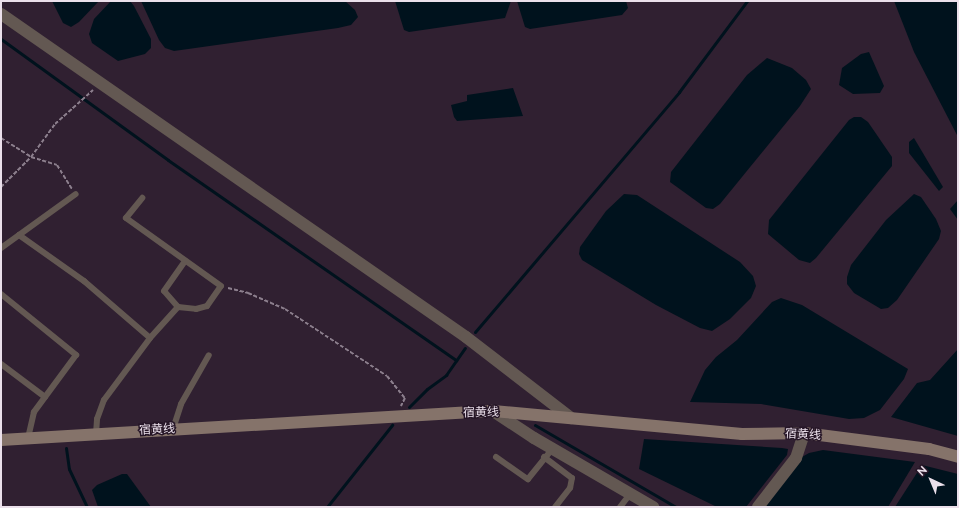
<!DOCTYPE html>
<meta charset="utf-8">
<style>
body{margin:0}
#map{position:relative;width:959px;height:508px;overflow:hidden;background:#302031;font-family:Raleway,"Noto Sans SC",sans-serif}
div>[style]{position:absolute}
.water>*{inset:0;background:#00121d}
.stream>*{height:3px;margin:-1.5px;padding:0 1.5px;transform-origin:1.5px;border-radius:1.5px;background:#00121d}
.path>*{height:2px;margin-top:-1px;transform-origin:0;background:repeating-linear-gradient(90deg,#8c7f8d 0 4px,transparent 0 6px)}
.lane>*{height:6px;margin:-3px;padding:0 3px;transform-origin:3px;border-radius:3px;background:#635852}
.street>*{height:12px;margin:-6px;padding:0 6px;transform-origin:6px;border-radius:6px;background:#635852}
.secondary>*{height:12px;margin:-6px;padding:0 6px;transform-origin:6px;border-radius:6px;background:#85736a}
span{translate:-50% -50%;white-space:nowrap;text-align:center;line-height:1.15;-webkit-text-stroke:3px #261627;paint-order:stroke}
.street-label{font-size:12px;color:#ebe0eb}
.frame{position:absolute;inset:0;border:2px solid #ebe0eb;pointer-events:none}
.north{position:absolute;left:911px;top:460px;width:40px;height:40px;-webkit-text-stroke:3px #261627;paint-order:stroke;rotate:316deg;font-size:11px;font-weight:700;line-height:16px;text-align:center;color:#ebe0eb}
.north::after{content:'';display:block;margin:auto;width:14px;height:18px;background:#ebe0eb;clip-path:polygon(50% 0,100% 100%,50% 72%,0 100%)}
</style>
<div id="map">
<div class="water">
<i style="clip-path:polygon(52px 1px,99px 1px,79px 22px,71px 27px,63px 23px)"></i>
<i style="clip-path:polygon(111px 1px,130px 1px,134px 6px,151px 39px,151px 48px,145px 54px,118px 61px,92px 43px,89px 34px,94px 19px)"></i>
<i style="clip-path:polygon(141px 1px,345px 1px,355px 10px,358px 17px,351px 25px,338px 28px,174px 51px,165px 48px,159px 40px)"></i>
<i style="clip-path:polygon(395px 1px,511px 1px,505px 18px,409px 32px,404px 30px)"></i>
<i style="clip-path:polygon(517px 1px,626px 1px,628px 8px,622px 15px,530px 29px,525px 27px)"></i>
<i style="clip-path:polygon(894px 1px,958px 1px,958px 137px,914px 52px)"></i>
<i style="clip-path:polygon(869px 52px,884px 86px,880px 93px,853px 94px,839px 85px,842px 68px,861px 54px)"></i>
<i style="clip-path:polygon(767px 58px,792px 68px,806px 80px,811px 89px,800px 106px,720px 204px,713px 209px,706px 208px,670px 182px,671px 172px,747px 75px)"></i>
<i style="clip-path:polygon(513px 88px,523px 116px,457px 121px,454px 117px,451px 105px,467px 101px,467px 95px)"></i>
<i style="clip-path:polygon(854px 117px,861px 117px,868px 122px,892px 157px,892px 166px,816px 258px,810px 263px,799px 260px,768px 234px,769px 220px,849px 120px)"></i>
<i style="clip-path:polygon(914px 138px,943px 187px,939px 191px,909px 153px,909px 142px)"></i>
<i style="clip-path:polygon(624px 194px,637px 195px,740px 262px,753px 276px,756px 286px,751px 298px,730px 319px,712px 331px,700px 328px,656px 305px,582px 260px,579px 254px,580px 247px,606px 211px)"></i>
<i style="clip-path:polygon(914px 194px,921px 197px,936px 219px,941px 231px,939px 239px,897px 300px,888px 308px,881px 309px,854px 293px,847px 284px,847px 277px,851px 265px,886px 220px)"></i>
<i style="clip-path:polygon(958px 200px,958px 220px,950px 209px)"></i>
<i style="clip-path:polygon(781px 298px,802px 305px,908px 369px,904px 379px,880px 410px,864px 418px,849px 419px,761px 404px,690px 402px,705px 370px,716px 357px,737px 340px,772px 302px)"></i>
<i style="clip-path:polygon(958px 349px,958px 436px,891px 417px,917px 383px,930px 380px)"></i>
<i style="clip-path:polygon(644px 439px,782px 448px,788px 449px,787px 455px,746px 507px,717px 507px,639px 469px)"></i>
<i style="clip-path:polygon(823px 450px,915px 462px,888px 507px,763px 507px,802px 457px,809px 453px)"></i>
<i style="clip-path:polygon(922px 465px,958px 474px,958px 507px,895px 507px)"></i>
<i style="clip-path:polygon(122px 474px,127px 474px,151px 507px,98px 507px,92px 490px,97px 485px)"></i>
</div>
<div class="stream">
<i style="left:1px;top:39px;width:206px;rotate:35.9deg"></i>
<i style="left:168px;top:160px;width:351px;rotate:34.8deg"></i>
<i style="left:475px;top:332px;width:315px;rotate:-49.6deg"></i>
<i style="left:679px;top:92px;width:114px;rotate:-53.2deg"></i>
<i style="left:409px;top:407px;width:25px;rotate:-45deg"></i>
<i style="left:427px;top:389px;width:24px;rotate:-36deg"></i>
<i style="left:446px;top:375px;width:33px;rotate:-55deg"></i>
<i style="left:535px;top:425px;width:163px;rotate:30.2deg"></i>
<i style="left:66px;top:448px;width:21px;rotate:82deg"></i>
<i style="left:69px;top:469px;width:42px;rotate:64.7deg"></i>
<i style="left:327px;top:507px;width:105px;rotate:-51.6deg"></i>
</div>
<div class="path">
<i style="left:1px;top:138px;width:36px;rotate:32deg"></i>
<i style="left:31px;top:157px;width:27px;rotate:17deg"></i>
<i style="left:57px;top:165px;width:28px;rotate:58deg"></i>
<i style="left:1px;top:187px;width:42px;rotate:-45deg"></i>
<i style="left:31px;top:157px;width:41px;rotate:-54deg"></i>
<i style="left:55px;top:124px;width:51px;rotate:-41.8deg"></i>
<i style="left:228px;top:288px;width:21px;rotate:14deg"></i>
<i style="left:248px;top:293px;width:40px;rotate:23.4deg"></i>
<i style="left:285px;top:309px;width:122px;rotate:33.3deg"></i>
<i style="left:387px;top:376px;width:28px;rotate:51deg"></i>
<i style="left:405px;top:398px;width:9px;rotate:117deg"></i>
</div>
<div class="lane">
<i style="left:19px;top:235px;width:80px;rotate:35.3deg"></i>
<i style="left:84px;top:281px;width:87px;rotate:40.8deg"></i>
<i style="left:1px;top:248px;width:92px;rotate:-35.8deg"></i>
<i style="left:1px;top:294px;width:97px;rotate:39.1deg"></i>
<i style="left:76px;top:355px;width:71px;rotate:126.4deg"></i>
<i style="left:34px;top:412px;width:27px;rotate:103deg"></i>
<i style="left:178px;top:307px;width:21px;rotate:-131deg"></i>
<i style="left:164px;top:291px;width:37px;rotate:-55deg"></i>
<i style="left:1px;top:364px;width:55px;rotate:36.9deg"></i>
<i style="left:173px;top:429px;width:26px;rotate:-72deg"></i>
<i style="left:181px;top:404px;width:56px;rotate:-60.3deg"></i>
<i style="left:96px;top:434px;width:15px;rotate:-86deg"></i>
<i style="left:97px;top:419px;width:20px;rotate:-70deg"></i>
<i style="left:104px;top:400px;width:77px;rotate:-53.4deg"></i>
<i style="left:150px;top:338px;width:42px;rotate:-47.9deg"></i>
<i style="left:178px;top:307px;width:18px;rotate:6deg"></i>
<i style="left:196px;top:309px;width:11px;rotate:-15deg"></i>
<i style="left:207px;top:306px;width:24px;rotate:-55deg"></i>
<i style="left:221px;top:286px;width:117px;rotate:-144.4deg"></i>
<i style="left:126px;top:218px;width:26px;rotate:-51deg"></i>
<i style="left:496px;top:457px;width:39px;rotate:35deg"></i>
<i style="left:528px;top:479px;width:38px;rotate:-51deg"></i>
<i style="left:544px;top:457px;width:35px;rotate:37deg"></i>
<i style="left:572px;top:478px;width:10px;rotate:101deg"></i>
<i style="left:570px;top:488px;width:24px;rotate:128deg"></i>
<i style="left:620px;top:507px;width:16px;rotate:-52deg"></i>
</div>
<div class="street">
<i style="left:1px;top:14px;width:566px;rotate:34.78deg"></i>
<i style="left:466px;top:337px;width:133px;rotate:37.6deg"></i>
<i style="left:493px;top:411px;width:49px;rotate:33.4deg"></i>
<i style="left:534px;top:438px;width:138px;rotate:30.1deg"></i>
<i style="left:758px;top:507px;width:62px;rotate:-52.2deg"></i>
<i style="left:796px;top:458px;width:26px;rotate:-72deg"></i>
</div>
<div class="secondary">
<i style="left:1px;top:440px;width:493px;rotate:-3.4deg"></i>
<i style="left:493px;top:411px;width:250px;rotate:5.3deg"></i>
<i style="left:742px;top:434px;width:62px;rotate:-0.9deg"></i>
<i style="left:804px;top:433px;width:126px;rotate:7.3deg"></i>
<i style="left:929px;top:449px;width:30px;rotate:15deg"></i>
</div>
<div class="street-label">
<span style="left:481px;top:413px;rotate:-1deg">宿黄线</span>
<span style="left:157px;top:430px;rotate:-3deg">宿黄线</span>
<span style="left:803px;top:435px;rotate:3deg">宿黄线</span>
</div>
<div class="frame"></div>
<div class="north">N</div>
</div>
